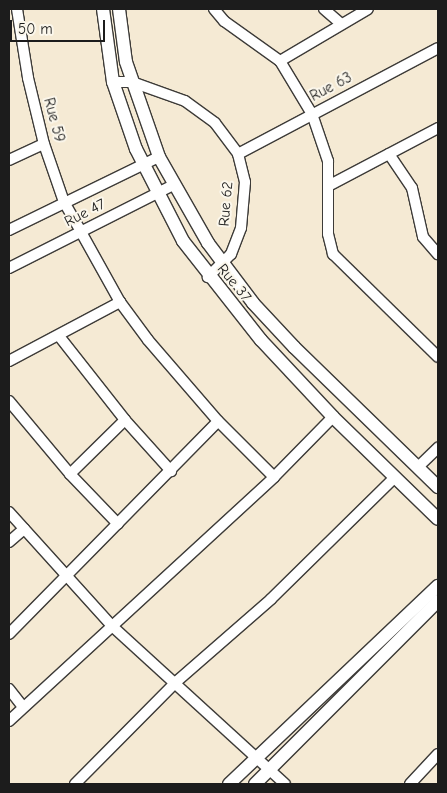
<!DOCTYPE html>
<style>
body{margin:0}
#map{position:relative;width:447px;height:793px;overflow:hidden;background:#f5ead4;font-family:"Comic Neue",sans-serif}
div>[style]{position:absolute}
.roads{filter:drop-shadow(1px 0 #3d3b38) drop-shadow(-1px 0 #3d3b38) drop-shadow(0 1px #3d3b38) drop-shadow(0 -1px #3d3b38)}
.minor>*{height:10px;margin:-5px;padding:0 5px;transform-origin:5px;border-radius:5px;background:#fff}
.tertiary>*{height:12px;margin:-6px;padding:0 6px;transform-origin:6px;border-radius:6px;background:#fff}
span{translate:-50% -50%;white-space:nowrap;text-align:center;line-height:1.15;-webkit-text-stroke:4px #fbf7ec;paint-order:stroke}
.street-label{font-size:15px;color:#1c1c1c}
.frame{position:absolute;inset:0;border:10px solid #1c1c1c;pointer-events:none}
.scale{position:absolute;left:10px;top:20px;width:95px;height:22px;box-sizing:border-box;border:2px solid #1c1c1c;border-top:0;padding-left:6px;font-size:15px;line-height:18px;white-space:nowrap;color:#1c1c1c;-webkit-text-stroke:4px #fbf7ec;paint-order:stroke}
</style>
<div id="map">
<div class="roads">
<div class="minor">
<i style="left:17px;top:9px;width:70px;rotate:80.9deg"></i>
<i style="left:28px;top:78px;width:68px;rotate:76.4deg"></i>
<i style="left:44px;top:144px;width:61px;rotate:71deg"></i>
<i style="left:64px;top:202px;width:34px;rotate:60deg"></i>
<i style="left:81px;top:232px;width:80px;rotate:60.9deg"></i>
<i style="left:120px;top:302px;width:47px;rotate:53.6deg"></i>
<i style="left:148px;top:340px;width:107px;rotate:49.2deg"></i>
<i style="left:218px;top:421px;width:79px;rotate:45deg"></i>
<i style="left:214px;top:9px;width:16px;rotate:50deg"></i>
<i style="left:224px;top:21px;width:69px;rotate:35.5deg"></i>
<i style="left:280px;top:61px;width:62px;rotate:58.9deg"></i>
<i style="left:312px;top:114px;width:50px;rotate:71.2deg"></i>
<i style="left:328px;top:161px;width:73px;rotate:90deg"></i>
<i style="left:328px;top:234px;width:21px;rotate:76deg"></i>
<i style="left:333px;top:254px;width:147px;rotate:44.4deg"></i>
<i style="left:324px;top:9px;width:21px;rotate:41deg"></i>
<i style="left:280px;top:61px;width:102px;rotate:-30.6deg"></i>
<i style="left:113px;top:82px;width:19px"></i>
<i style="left:132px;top:82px;width:56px;rotate:19.7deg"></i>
<i style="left:185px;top:101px;width:37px;rotate:36deg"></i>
<i style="left:215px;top:123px;width:39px;rotate:53deg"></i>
<i style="left:238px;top:154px;width:29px;rotate:76deg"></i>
<i style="left:245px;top:182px;width:46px;rotate:95deg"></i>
<i style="left:241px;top:228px;width:28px;rotate:111deg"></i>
<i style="left:231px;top:254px;width:33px;rotate:135deg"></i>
<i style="left:238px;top:154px;width:226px;rotate:-27.9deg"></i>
<i style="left:389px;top:154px;width:41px;rotate:55.9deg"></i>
<i style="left:412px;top:188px;width:50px;rotate:77.3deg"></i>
<i style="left:423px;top:237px;width:23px;rotate:49deg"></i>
<i style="left:9px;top:160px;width:38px;rotate:-25deg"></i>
<i style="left:330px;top:185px;width:122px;rotate:-27.8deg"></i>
<i style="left:9px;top:230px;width:167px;rotate:-26deg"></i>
<i style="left:9px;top:268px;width:186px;rotate:-26.8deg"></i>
<i style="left:59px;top:336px;width:107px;rotate:51.8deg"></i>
<i style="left:125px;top:420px;width:69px;rotate:48deg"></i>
<i style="left:9px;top:361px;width:126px;rotate:-28deg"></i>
<i style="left:9px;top:401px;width:95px;rotate:50.1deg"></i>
<i style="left:70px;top:474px;width:69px;rotate:46.2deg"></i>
<i style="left:418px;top:467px;width:28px;rotate:-44deg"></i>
<i style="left:70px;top:474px;width:77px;rotate:-44.5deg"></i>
<i style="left:9px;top:512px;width:154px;rotate:47.9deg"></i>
<i style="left:112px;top:626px;width:234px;rotate:42.4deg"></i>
<i style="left:9px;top:542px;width:20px;rotate:-41deg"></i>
<i style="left:9px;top:634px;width:298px;rotate:-45.5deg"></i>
<i style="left:9px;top:689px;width:23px;rotate:52deg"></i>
<i style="left:9px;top:721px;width:360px;rotate:-42.6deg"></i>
<i style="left:274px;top:477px;width:84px;rotate:-45.5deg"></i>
<i style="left:75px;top:784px;width:144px;rotate:-45.3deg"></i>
<i style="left:176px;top:682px;width:126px;rotate:-41.1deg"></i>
<i style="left:271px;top:599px;width:173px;rotate:-44.5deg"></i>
<i style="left:410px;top:784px;width:41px;rotate:-47deg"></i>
</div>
<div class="tertiary">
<i style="left:103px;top:9px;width:74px;rotate:82.2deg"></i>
<i style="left:113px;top:82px;width:71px;rotate:71.1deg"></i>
<i style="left:136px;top:149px;width:103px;rotate:62.9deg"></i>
<i style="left:183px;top:241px;width:126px;rotate:51.8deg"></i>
<i style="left:261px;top:340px;width:105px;rotate:46.9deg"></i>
<i style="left:333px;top:417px;width:146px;rotate:44.2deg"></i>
<i style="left:119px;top:9px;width:53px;rotate:82.5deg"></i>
<i style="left:126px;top:62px;width:101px;rotate:70.8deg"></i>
<i style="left:159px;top:157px;width:99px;rotate:60.3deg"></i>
<i style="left:208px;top:243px;width:75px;rotate:53.1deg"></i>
<i style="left:253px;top:303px;width:60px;rotate:47deg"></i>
<i style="left:294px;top:347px;width:201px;rotate:44.2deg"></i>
<i style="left:229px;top:784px;width:288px;rotate:-43.5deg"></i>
<i style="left:255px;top:784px;width:259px;rotate:-45deg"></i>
</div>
</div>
<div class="street-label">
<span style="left:331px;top:87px;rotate:-28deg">Rue 63</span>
<span style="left:54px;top:120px;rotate:75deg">Rue 59</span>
<span style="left:226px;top:204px;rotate:-85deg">Rue 62</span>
<span style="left:85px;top:213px;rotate:-27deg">Rue 47</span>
<span style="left:234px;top:283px;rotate:51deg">Rue 37</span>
</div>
<div class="frame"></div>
<div class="scale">50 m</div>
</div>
